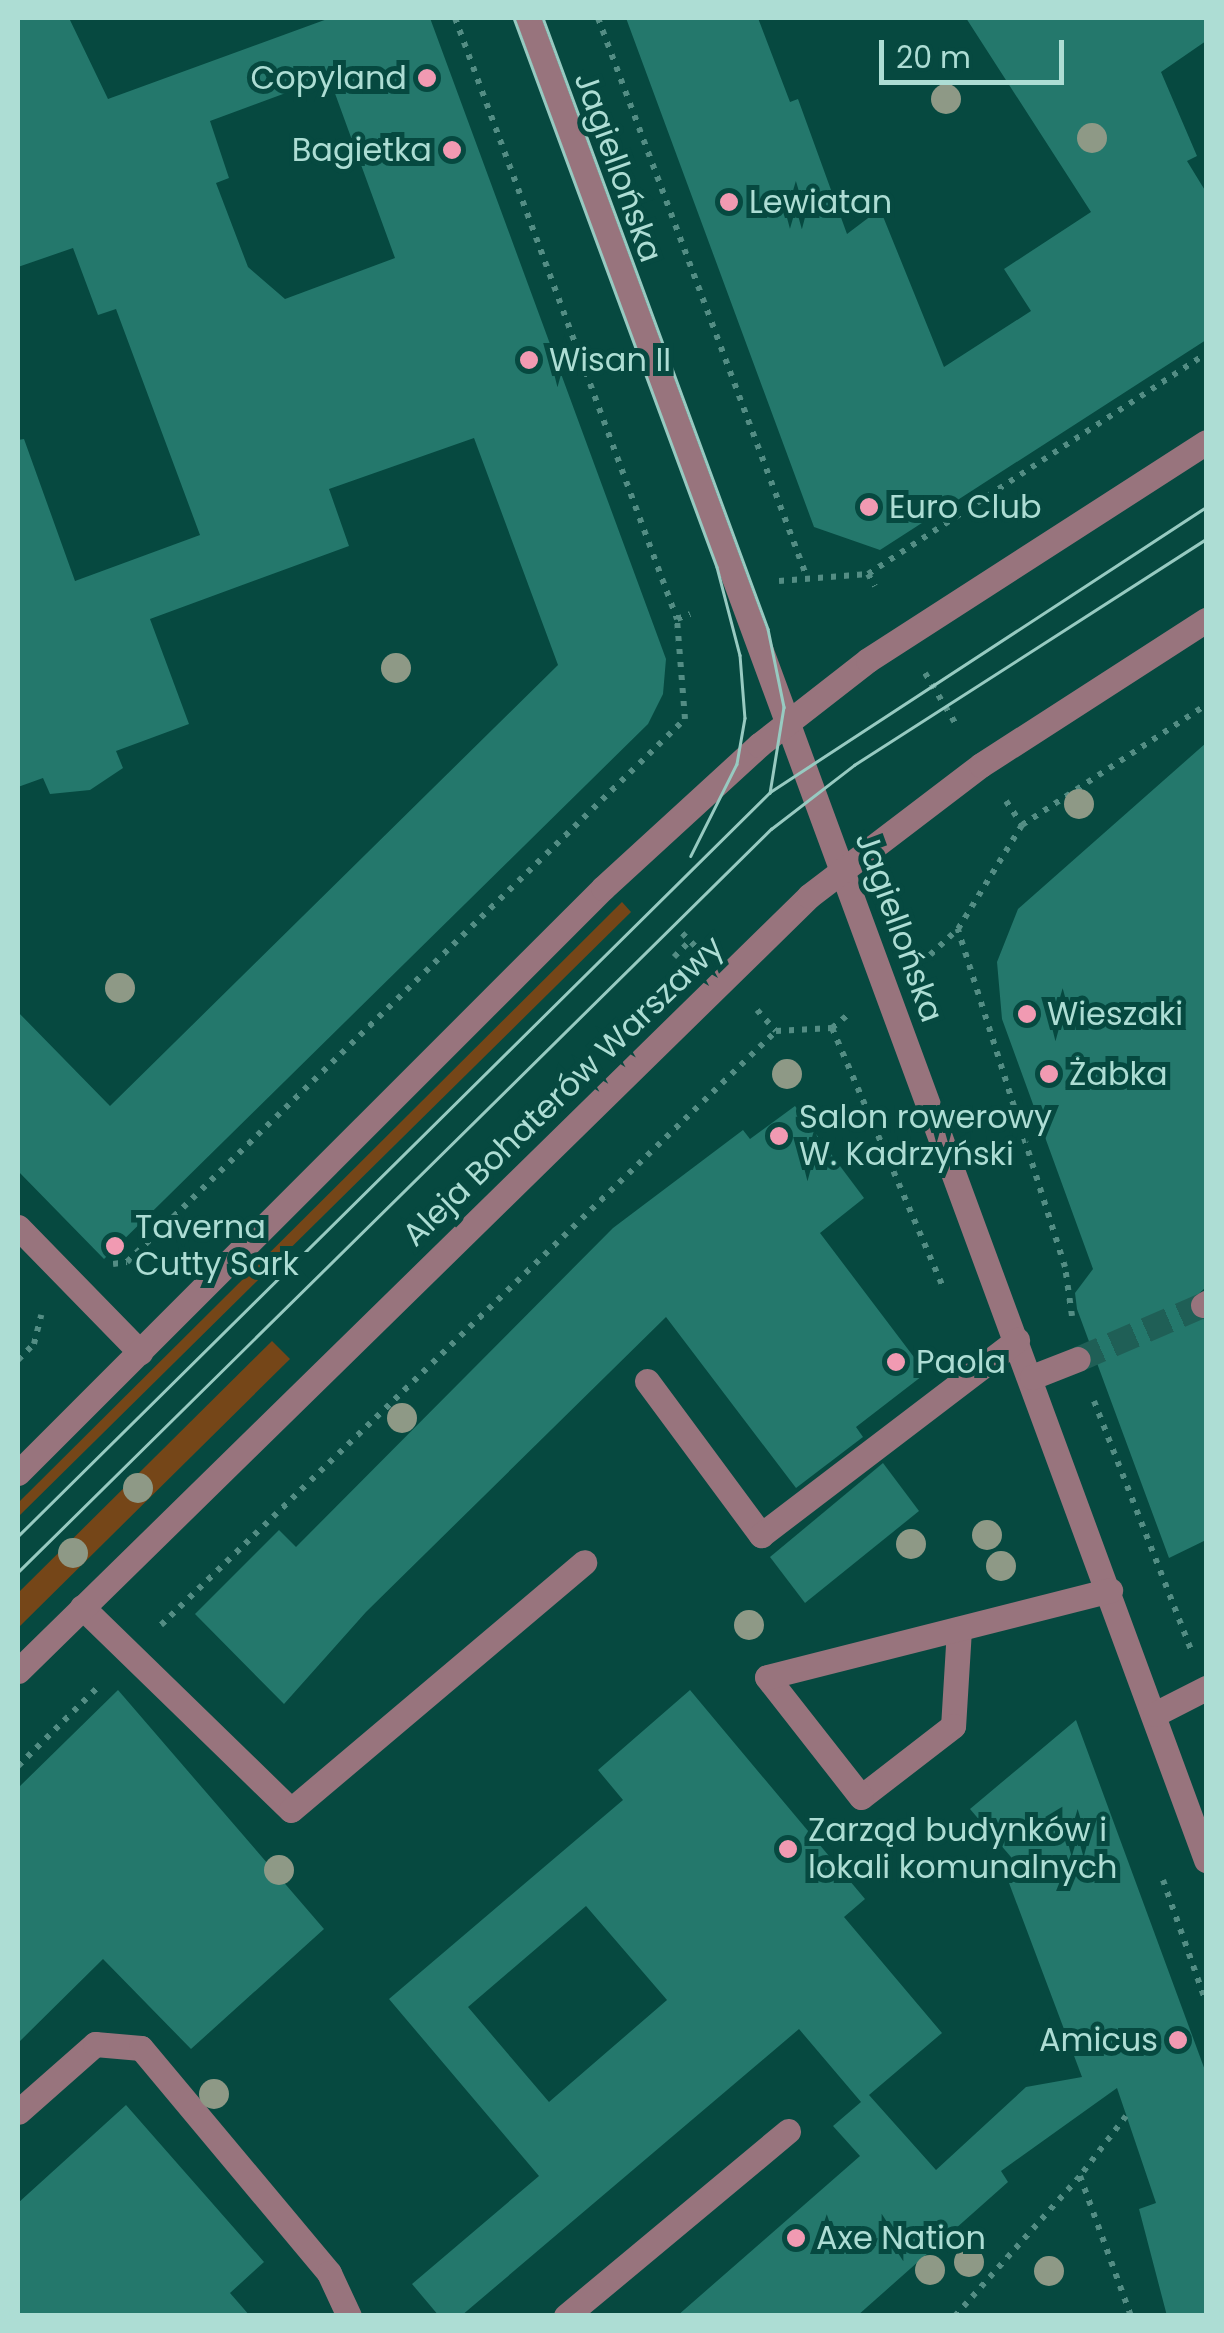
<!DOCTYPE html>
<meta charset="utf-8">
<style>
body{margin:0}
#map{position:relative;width:1224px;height:2333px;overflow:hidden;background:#064940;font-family:Poppins,sans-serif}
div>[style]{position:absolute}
.green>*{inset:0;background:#754618}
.building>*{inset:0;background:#24786c}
.minor-tunnel>*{height:25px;margin-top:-12.5px;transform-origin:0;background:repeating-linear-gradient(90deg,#1f5f56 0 25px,transparent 0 37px)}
.path>*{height:6px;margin-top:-3px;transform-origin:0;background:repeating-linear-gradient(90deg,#538d84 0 5px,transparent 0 13px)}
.minor>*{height:25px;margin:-12.5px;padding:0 12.5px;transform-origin:12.5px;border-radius:12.5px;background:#98747d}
.tram>*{height:2.5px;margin:-1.25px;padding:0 1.25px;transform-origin:1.25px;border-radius:1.25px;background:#97cac1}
.trees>*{width:30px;height:30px;margin:-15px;border-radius:50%;background:#8e9986}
.dots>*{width:28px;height:28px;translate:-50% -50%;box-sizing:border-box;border:5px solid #064940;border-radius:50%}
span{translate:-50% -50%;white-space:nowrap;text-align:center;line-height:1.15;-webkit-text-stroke:10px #064940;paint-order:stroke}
.poi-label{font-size:32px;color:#adddd4}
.right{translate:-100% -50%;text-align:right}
.left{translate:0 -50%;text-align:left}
.street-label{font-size:32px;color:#adddd4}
.frame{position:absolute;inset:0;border:20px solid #adddd4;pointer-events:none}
.scale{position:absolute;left:879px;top:40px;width:185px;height:45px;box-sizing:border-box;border:5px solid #adddd4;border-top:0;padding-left:12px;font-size:30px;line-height:35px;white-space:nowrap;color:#adddd4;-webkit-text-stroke:8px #064940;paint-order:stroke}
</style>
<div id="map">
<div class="green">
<i style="clip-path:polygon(622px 902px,631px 912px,18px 1517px,18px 1503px)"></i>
<i style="clip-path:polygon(272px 1341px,290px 1359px,18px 1628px,18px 1593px)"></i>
</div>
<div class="building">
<i style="clip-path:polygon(evenodd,18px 18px,69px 18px,108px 99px,330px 18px,430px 18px,666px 659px,663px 694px,648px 724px,104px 1259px,18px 1171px,18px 1012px,110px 1106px,558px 665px,474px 438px,329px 489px,349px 546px,150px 619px,189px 724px,116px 751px,123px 768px,90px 790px,50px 794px,43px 778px,18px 787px,18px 440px,24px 439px,75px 581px,200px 535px,116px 309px,98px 315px,73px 248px,18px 267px,18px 18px,329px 77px,395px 258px,285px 299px,248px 267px,216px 183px,229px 178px,210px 121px,329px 77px)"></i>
<i style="clip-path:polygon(626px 18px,758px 18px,790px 102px,798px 99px,847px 234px,880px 209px,944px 367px,1031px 311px,1004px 269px,1091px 212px,966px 18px,1206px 18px,1206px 41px,1161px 72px,1197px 156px,1187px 161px,1206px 192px,1206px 340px,880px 550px,814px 527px)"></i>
<i style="clip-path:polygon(1206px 743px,1206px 1287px,1187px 1305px,1206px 1321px,1206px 1540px,1169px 1558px,1077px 1309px,1075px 1293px,1093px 1269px,1002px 1019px,997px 962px,1018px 909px)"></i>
<i style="clip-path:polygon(795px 1106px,864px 1198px,820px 1233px,926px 1373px,856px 1427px,863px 1437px,796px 1488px,666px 1317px,366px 1612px,284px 1704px,195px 1614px,279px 1530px,296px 1547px,613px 1228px,743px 1130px,750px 1139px)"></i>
<i style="clip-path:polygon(883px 1463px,919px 1511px,805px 1603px,770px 1557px)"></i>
<i style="clip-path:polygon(118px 1690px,324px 1929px,191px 2049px,103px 1959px,18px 2043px,18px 1788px)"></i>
<i style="clip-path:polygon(evenodd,690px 1690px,865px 1899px,844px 1917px,942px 2033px,869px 2095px,936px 2170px,1026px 2087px,1082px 2077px,1009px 1883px,1028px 1877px,970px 1809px,1076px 1720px,1206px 2073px,1206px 2316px,1167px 2316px,1139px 2209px,1156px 2203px,1117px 2088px,1001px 2171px,1008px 2182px,857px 2316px,677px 2316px,860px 2156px,833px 2126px,861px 2102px,799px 2029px,461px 2316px,439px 2316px,412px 2284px,539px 2176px,389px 1999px,623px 1800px,598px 1770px,690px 1690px,586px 1906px,667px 2000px,549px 2102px,468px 2007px,586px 1906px)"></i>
<i style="clip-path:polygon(126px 2105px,264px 2262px,230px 2293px,250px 2316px,18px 2316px,18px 2203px)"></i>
</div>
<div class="minor-tunnel">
<i style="left:1078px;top:1359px;width:136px;rotate:-23.4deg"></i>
</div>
<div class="path">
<i style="left:455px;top:18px;width:641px;rotate:69.73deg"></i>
<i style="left:598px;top:18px;width:595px;rotate:69.52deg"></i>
<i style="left:868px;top:574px;width:14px;rotate:60deg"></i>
<i style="left:779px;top:581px;width:89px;rotate:-4.5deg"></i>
<i style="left:868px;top:574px;width:403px;rotate:-33.1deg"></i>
<i style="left:925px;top:673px;width:62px;rotate:58.9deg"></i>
<i style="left:1006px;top:801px;width:29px;rotate:56deg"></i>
<i style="left:682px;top:933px;width:21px;rotate:45deg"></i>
<i style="left:930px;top:955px;width:38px;rotate:-43deg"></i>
<i style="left:674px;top:957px;width:23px;rotate:-45deg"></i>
<i style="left:757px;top:1010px;width:28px;rotate:48deg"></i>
<i style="left:832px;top:1028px;width:23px;rotate:-40deg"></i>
<i style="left:113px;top:1264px;width:14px;rotate:-8deg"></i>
<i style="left:127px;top:1262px;width:779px;rotate:-44.22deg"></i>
<i style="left:685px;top:719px;width:100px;rotate:-94.6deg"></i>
<i style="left:677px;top:619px;width:14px;rotate:-21deg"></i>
<i style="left:1072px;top:1316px;width:49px;rotate:-98.1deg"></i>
<i style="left:1065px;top:1267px;width:355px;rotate:-107.6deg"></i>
<i style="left:958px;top:929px;width:122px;rotate:-58.4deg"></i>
<i style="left:1022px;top:825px;width:220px;rotate:-33.1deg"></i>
<i style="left:18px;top:1360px;width:23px;rotate:-45deg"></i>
<i style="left:34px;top:1344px;width:30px;rotate:-76deg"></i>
<i style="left:1094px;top:1401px;width:267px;rotate:68.7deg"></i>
<i style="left:161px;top:1625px;width:855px;rotate:-44deg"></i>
<i style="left:776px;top:1031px;width:56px;rotate:-3.1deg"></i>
<i style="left:832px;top:1028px;width:282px;rotate:66.8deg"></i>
<i style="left:18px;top:1766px;width:114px;rotate:-44.6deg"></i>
<i style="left:1163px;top:1880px;width:129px;rotate:70.6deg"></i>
<i style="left:1126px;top:2116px;width:76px;rotate:127.5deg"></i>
<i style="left:1080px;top:2176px;width:149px;rotate:70deg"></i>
<i style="left:955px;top:2316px;width:188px;rotate:-48.2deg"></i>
</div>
<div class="minor">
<i style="left:528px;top:18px;width:1963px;rotate:69.79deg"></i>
<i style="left:18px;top:1227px;width:175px;rotate:45.7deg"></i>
<i style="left:1203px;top:1305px;width:4px;rotate:-34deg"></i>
<i style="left:1032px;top:1377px;width:49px;rotate:-21.4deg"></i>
<i style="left:647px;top:1381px;width:192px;rotate:53.5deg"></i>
<i style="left:761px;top:1535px;width:322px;rotate:-37.3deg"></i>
<i style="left:18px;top:1473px;width:827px;rotate:-45deg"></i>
<i style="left:603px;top:888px;width:212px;rotate:-42.5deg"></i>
<i style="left:759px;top:745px;width:138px;rotate:-37.9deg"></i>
<i style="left:868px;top:660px;width:402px;rotate:-32.8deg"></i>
<i style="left:82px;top:1607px;width:291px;rotate:44.2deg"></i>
<i style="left:291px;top:1810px;width:384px;rotate:-40.2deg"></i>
<i style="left:959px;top:1629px;width:97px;rotate:93.5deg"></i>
<i style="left:953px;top:1726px;width:116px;rotate:142.3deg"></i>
<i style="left:861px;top:1797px;width:152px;rotate:-128.1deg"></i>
<i style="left:767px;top:1677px;width:354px;rotate:-14.2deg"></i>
<i style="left:18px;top:1671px;width:1107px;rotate:-44.41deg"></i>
<i style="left:809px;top:896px;width:216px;rotate:-37.3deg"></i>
<i style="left:981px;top:765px;width:268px;rotate:-32.8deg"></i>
<i style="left:1155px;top:1714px;width:57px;rotate:-27deg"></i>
<i style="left:18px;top:2112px;width:103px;rotate:-41.4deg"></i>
<i style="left:95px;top:2044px;width:46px;rotate:5deg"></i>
<i style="left:141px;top:2048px;width:293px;rotate:50.1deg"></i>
<i style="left:329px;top:2273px;width:47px;rotate:65.1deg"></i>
<i style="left:566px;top:2316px;width:289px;rotate:-39.8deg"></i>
</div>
<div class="tram">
<i style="left:514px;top:18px;width:585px;rotate:69.71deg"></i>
<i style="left:717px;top:567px;width:91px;rotate:75.4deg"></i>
<i style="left:740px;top:655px;width:63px;rotate:85.5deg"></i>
<i style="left:745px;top:718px;width:47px;rotate:99.9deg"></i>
<i style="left:737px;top:764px;width:103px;rotate:116.6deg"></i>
<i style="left:543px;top:18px;width:651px;rotate:69.78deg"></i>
<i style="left:768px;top:629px;width:80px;rotate:78.4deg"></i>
<i style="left:784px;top:707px;width:87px;rotate:99.2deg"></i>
<i style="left:18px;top:1536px;width:1058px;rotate:-44.69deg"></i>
<i style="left:770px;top:792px;width:521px;rotate:-33.17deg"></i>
<i style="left:18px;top:1572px;width:1058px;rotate:-44.62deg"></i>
<i style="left:771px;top:829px;width:105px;rotate:-37.6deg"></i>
<i style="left:854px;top:765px;width:418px;rotate:-32.7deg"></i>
</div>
<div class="trees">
<i style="left:946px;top:99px"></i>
<i style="left:1092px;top:138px"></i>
<i style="left:396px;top:668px"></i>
<i style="left:1079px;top:804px"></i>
<i style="left:120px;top:988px"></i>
<i style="left:787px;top:1074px"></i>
<i style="left:402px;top:1418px"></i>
<i style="left:138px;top:1488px"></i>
<i style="left:987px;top:1535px"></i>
<i style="left:911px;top:1544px"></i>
<i style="left:73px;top:1553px"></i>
<i style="left:1001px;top:1566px"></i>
<i style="left:749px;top:1625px"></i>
<i style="left:279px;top:1870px"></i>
<i style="left:214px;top:2094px"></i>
<i style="left:969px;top:2262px"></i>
<i style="left:930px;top:2270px"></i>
<i style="left:1049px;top:2271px"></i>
</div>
<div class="dots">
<i style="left:427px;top:78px;background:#f19ab2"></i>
<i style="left:452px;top:150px;background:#f19ab2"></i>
<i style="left:729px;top:202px;background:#f19ab2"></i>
<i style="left:529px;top:360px;background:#f19ab2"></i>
<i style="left:869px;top:507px;background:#f19ab2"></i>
<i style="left:1027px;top:1014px;background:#f19ab2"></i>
<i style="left:1049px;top:1074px;background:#f19ab2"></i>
<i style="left:779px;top:1136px;background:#f19ab2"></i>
<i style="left:115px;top:1246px;background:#f19ab2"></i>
<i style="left:896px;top:1362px;background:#f19ab2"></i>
<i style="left:788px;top:1849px;background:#f19ab2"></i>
<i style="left:1178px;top:2040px;background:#f19ab2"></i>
<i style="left:796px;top:2238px;background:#f19ab2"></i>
</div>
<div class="poi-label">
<span class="right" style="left:407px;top:78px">Copyland</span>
<span class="right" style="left:432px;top:150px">Bagietka</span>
<span class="left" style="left:749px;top:202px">Lewiatan</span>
<span class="left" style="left:549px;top:360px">Wisan II</span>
<span class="left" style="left:889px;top:507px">Euro Club</span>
<span class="left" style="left:1047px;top:1014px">Wieszaki</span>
<span class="left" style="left:1069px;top:1074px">Żabka</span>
<span class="left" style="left:799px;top:1136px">Salon rowerowy<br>W. Kadrzyński</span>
<span class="left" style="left:135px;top:1246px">Taverna<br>Cutty Sark</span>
<span class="left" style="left:916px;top:1362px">Paola</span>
<span class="left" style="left:808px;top:1849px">Zarząd budynków i<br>lokali komunalnych</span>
<span class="right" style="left:1158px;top:2040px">Amicus</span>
<span class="left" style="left:816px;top:2238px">Axe Nation</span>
</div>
<div class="street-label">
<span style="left:618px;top:167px;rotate:70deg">Jagiellońska</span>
<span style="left:899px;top:927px;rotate:70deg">Jagiellońska</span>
<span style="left:563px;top:1091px;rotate:-44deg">Aleja Bohaterów Warszawy</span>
</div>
<div class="frame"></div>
<div class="scale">20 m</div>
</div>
